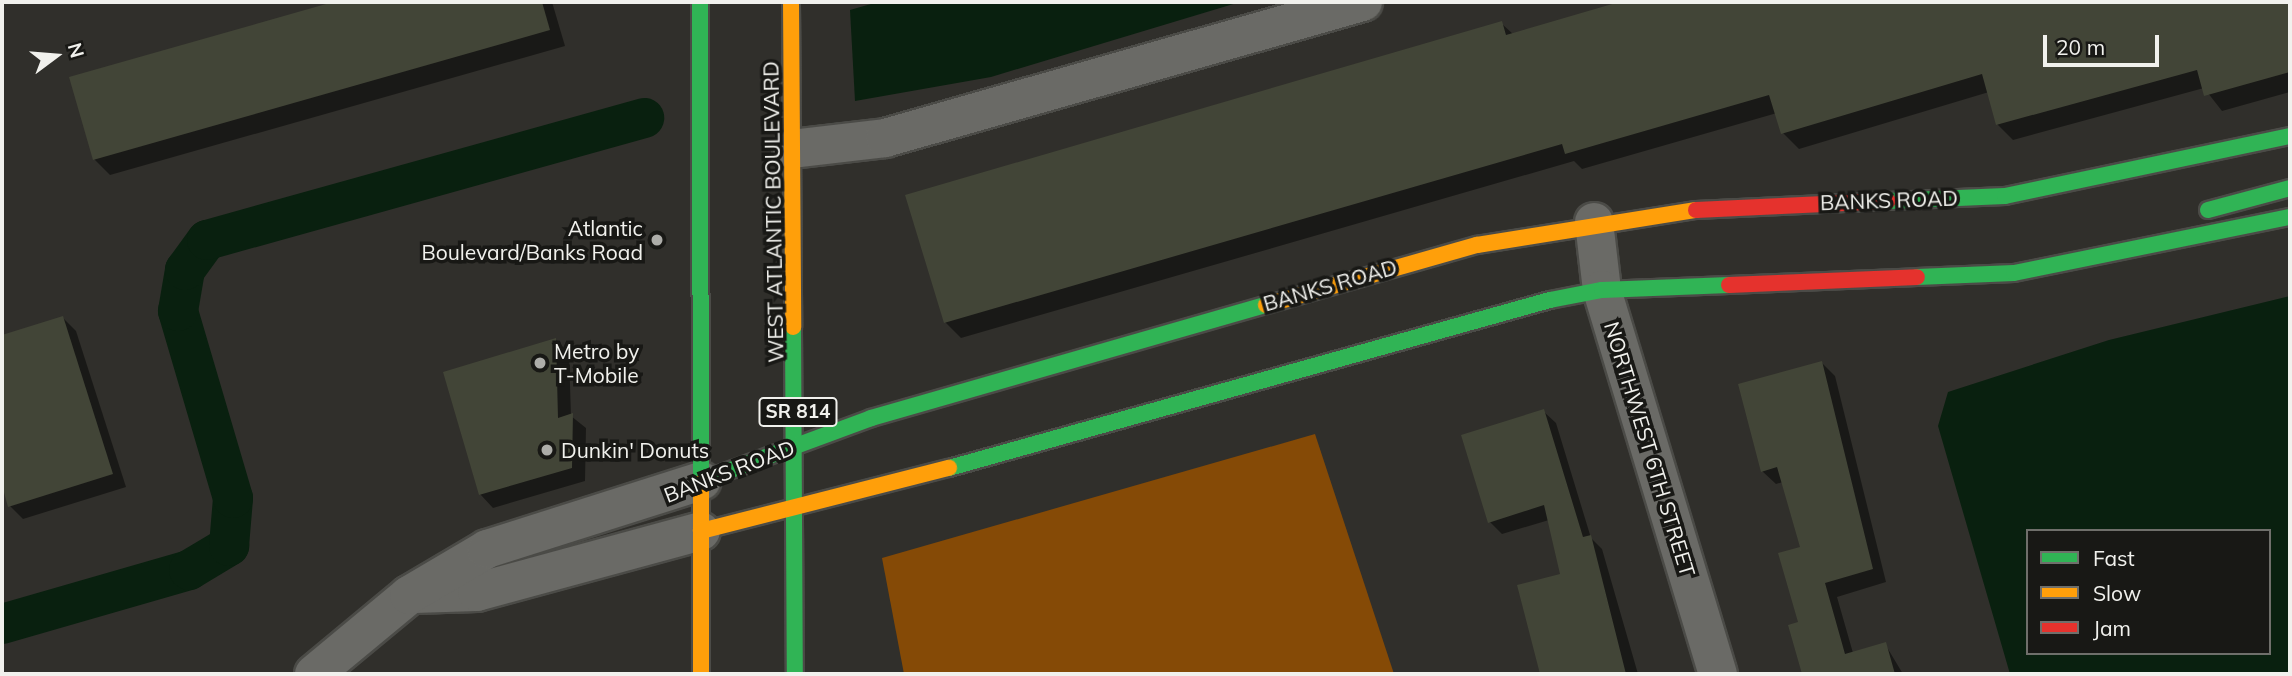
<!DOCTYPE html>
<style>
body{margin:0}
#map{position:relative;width:2292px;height:676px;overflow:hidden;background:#302f2b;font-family:Mulish,sans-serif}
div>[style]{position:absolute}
.forest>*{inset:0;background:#854a06}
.water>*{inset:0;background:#09200f}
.shadow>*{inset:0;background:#0007}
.canal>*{height:40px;margin:-20px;padding:0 20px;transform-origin:20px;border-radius:20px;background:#09200f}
.building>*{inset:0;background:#424537}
.roads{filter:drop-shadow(2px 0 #4b4b47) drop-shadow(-2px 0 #4b4b47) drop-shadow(0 2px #4b4b47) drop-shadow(0 -2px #4b4b47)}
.street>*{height:38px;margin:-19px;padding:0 19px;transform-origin:19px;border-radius:19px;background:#6a6a66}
.fast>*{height:16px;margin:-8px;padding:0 8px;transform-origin:8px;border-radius:8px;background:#30b455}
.slow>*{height:16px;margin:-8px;padding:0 8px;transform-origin:8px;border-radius:8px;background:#ff9f0a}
.jam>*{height:16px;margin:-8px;padding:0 8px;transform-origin:8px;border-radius:8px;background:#e5322d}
.dots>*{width:19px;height:19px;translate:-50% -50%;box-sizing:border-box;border:4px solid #181815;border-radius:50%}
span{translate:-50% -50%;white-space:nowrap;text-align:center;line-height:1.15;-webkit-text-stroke:7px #181815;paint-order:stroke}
.shield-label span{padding:2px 5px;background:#181815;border:2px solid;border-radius:5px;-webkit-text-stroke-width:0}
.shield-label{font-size:19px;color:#f1f1ed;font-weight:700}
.street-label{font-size:21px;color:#f1f1ed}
.poi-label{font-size:21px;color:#f1f1ed}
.right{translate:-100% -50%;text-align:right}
.left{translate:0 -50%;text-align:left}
.frame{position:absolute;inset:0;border:4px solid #f1f1ed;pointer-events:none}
.legend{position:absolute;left:2026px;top:529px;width:245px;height:126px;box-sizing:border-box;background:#181815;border:2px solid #6f6f6b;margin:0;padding:9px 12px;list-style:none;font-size:21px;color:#f1f1ed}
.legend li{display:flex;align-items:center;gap:14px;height:35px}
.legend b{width:35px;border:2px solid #6f6f6b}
.north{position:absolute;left:21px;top:21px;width:70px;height:70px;-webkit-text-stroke:5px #181815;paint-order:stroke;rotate:74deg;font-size:19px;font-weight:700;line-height:28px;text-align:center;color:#f1f1ed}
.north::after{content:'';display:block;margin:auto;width:24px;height:32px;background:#f1f1ed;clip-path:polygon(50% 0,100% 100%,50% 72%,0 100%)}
.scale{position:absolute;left:2043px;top:35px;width:116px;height:32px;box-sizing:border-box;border:4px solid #f1f1ed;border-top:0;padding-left:9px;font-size:21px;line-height:24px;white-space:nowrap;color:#f1f1ed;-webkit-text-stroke:5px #181815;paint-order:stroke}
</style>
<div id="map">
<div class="forest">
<i style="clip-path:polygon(1315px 434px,1394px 674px,904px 674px,882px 558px)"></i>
</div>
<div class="water">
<i style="clip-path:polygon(878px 2px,1240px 2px,991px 77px,855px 101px,850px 10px)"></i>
<i style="clip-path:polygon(evenodd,2290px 296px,2290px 674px,2010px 674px,1938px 426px,1948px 392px,2109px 340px,2290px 296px,2028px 531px,2269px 531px,2269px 653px,2028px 653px,2028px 531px)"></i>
</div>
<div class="shadow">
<i style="clip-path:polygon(340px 2px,552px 2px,565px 46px,110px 175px,94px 159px,71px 78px)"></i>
<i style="clip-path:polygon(1625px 2px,2290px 2px,2290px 92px,2222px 111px,2204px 88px,2013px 140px,1997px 124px,1989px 92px,1799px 149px,1783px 133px,1777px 113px,1582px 169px,1574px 161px,961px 338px,945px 322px,1501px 23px,1514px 35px)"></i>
<i style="clip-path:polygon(63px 318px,76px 331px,126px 487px,23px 519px,10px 506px,2px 480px,2px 337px)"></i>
<i style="clip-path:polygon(556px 340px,569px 353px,571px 416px,586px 428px,585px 481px,493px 508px,480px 494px)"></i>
<i style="clip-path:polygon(1822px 363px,1835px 376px,1886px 582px,1837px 597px,1853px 653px,1885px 644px,1903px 674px,1804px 674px,1790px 627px,1800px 624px,1802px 548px,1783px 482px,1776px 484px,1762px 471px)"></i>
<i style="clip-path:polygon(1543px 411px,1556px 423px,1591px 538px,1602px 549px,1638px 674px,1542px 674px,1519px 586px,1562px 575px,1549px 520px,1502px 534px,1490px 522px)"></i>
</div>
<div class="canal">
<i style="left:2px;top:624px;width:195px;rotate:-16.1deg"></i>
<i style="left:189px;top:570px;width:47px;rotate:-31deg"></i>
<i style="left:229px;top:546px;width:48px;rotate:-85.2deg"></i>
<i style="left:233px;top:498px;width:195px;rotate:-106.4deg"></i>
<i style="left:178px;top:311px;width:42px;rotate:-80.3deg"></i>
<i style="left:185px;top:270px;width:37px;rotate:-54deg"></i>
<i style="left:207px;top:240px;width:454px;rotate:-15.6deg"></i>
</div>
<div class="building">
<i style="clip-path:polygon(333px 2px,542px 2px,550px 30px,93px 160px,69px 77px)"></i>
<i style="clip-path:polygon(1619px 2px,2290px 2px,2290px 72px,2204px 96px,2197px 70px,1996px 125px,1982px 74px,1781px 134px,1769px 95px,1565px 154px,1562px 144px,944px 323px,905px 195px,1502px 21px,1506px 35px)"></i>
<i style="clip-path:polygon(63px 316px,113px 474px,8px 507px,2px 485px,2px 335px)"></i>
<i style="clip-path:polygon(556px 338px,558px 418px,573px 413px,572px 468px,479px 495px,443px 372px)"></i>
<i style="clip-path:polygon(1822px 361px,1873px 569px,1825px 583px,1845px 654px,1886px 642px,1895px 674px,1802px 674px,1788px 625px,1798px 622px,1778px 553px,1800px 547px,1777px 467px,1761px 472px,1738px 384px)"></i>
<i style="clip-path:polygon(1544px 409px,1583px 537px,1591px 535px,1626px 674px,1540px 674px,1517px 585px,1560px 574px,1544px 505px,1488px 523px,1461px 435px)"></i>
</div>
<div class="roads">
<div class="street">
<i style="left:792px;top:149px;width:94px;rotate:-6.7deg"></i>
<i style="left:885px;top:138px;width:497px;rotate:-15.9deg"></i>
<i style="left:1594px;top:222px;width:68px;rotate:83.3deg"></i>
<i style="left:1602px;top:290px;width:401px;rotate:73.2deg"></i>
<i style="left:414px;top:594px;width:63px;rotate:-1.8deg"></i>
<i style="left:477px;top:592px;width:232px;rotate:-15.2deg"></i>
<i style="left:314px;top:674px;width:124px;rotate:-39.7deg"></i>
<i style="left:409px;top:595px;width:91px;rotate:-30.5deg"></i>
<i style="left:487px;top:549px;width:225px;rotate:-17.6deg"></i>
</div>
<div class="fast">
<i style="left:700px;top:2px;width:481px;rotate:89.9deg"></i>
<i style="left:1888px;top:201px;width:117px;rotate:-2.4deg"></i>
<i style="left:2005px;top:196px;width:291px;rotate:-11.9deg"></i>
<i style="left:2208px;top:210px;width:85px;rotate:-15deg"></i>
<i style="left:1917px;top:277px;width:97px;rotate:-2.4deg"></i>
<i style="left:2014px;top:273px;width:282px;rotate:-11.5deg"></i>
<i style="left:793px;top:327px;width:347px;rotate:89.7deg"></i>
<i style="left:949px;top:468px;width:624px;rotate:-15.62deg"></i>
<i style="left:1550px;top:300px;width:53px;rotate:-10.9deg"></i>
<i style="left:1602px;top:290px;width:127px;rotate:-2.3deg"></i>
<i style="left:701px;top:481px;width:181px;rotate:-20.3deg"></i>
<i style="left:871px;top:418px;width:411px;rotate:-16deg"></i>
</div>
<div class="slow">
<i style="left:791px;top:2px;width:325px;rotate:89.6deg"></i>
<i style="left:1266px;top:305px;width:219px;rotate:-15.9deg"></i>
<i style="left:1477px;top:245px;width:222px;rotate:-9.1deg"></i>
<i style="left:701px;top:483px;width:191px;rotate:90deg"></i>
<i style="left:701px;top:531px;width:256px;rotate:-14.3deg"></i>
</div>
<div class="jam">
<i style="left:1696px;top:210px;width:192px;rotate:-2.7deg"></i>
<i style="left:1729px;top:285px;width:188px;rotate:-2.4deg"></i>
</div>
</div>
<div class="dots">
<i style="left:657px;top:240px;background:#adada9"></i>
<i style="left:540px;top:363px;background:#adada9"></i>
<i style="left:547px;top:450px;background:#adada9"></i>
</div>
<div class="shield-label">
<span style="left:798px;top:412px">SR 814</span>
</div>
<div class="street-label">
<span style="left:1889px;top:200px;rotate:-2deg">BANKS ROAD</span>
<span style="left:773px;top:212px;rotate:-91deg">WEST ATLANTIC BOULEVARD</span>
<span style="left:1330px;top:285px;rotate:-16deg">BANKS ROAD</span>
<span style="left:1650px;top:449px;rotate:73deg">NORTHWEST 6TH STREET</span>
<span style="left:729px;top:471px;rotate:-21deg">BANKS ROAD</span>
</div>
<div class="poi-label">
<span class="right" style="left:643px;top:240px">Atlantic<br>Boulevard/Banks Road</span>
<span class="left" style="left:554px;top:363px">Metro by<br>T-Mobile</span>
<span class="left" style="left:561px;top:450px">Dunkin' Donuts</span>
</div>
<div class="frame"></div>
<ul class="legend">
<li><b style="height:9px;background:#30b455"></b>Fast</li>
<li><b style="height:9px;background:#ff9f0a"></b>Slow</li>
<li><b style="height:9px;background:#e5322d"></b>Jam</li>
</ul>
<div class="north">N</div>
<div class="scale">20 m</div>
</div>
